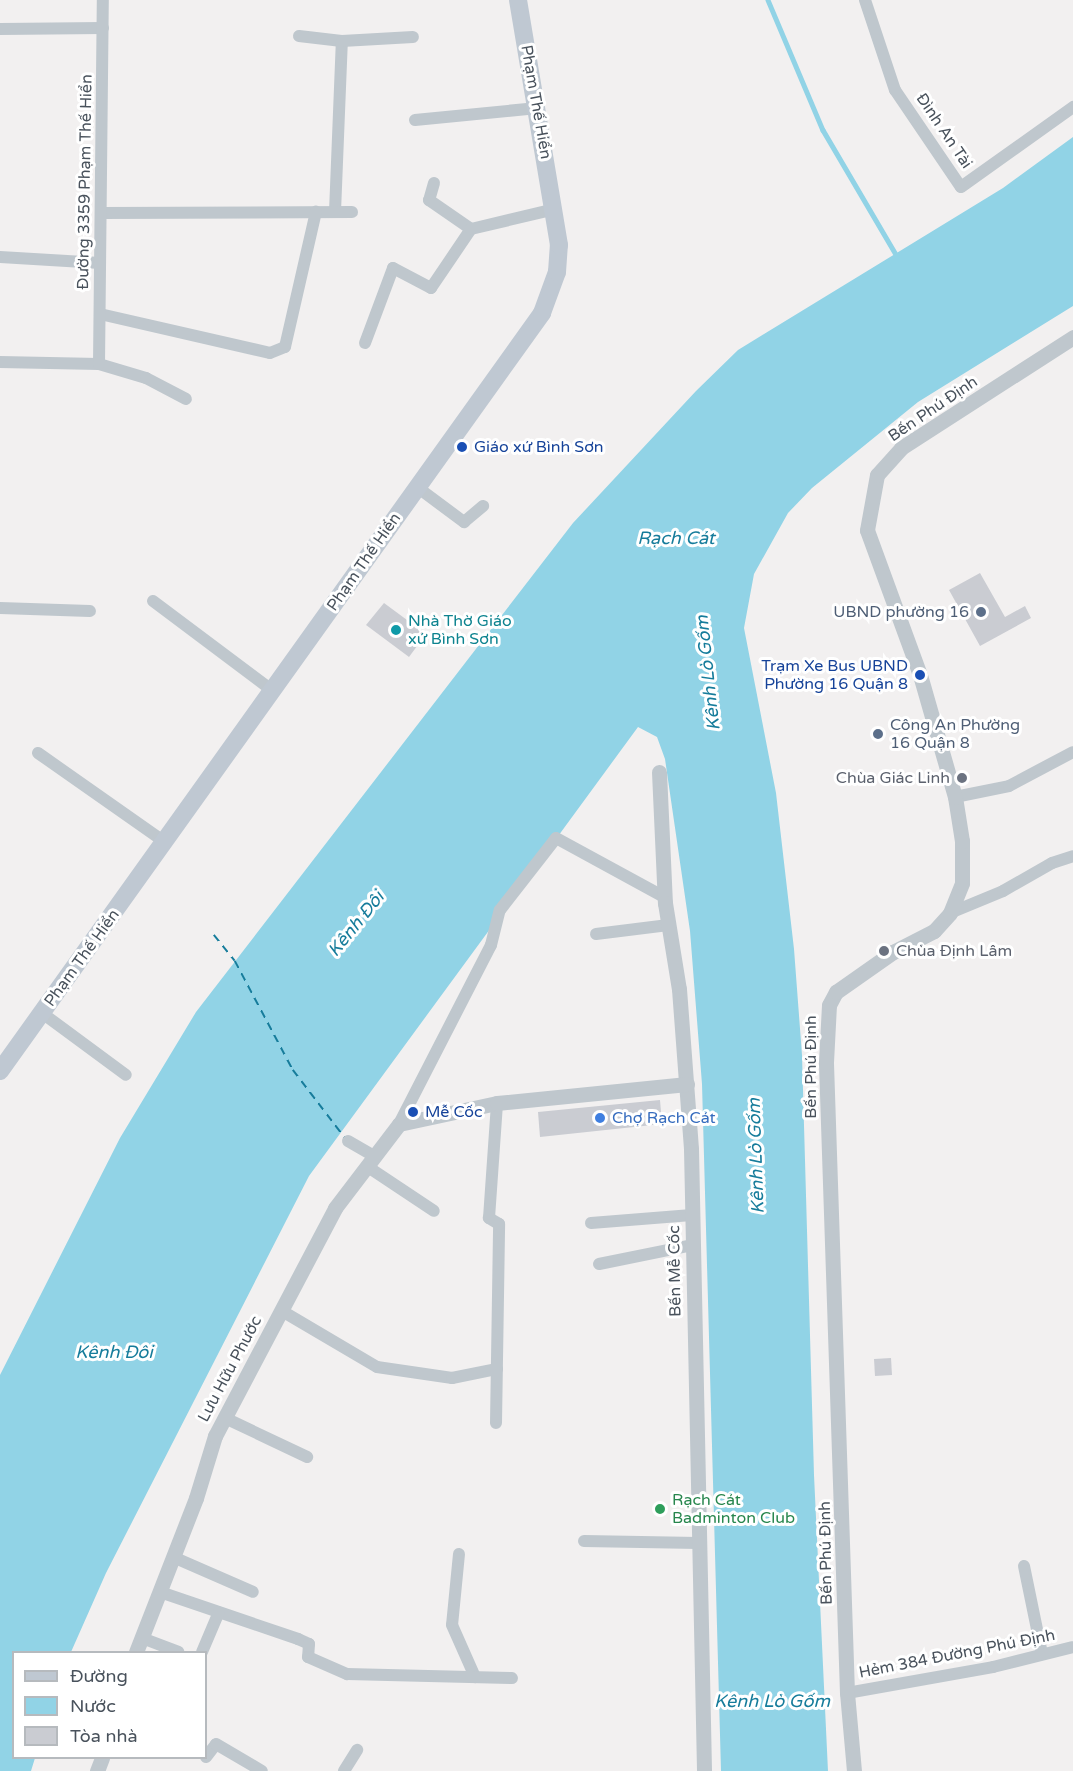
<!DOCTYPE html>
<meta charset="utf-8">
<style>
body{margin:0}
#map{position:relative;width:1073px;height:1771px;overflow:hidden;background:#f2f0f0;font-family:"Varela Round",sans-serif}
div>[style]{position:absolute}
.water>*{inset:0;background:#91d3e6}
.stream>*{height:4.5px;margin:-2.25px;padding:0 2.25px;transform-origin:2.25px;border-radius:2.25px;background:#91d3e6}
.ferry>*{height:1.5px;margin-top:-0.75px;transform-origin:0;background:repeating-linear-gradient(90deg,#167c9b 0 8px,transparent 0 14px)}
.building>*{inset:0;background:#caccd2}
.minor>*{height:12px;margin:-6px;padding:0 6px;transform-origin:6px;border-radius:6px;background:#bfc7cd}
.tertiary>*{height:15px;margin:-7.5px;padding:0 7.5px;transform-origin:7.5px;border-radius:7.5px;background:#bfc7cd}
.secondary>*{height:18px;margin:-9px;padding:0 9px;transform-origin:9px;border-radius:9px;background:#bfc8d2}
.dots>*{width:16px;height:16px;translate:-50% -50%;box-sizing:border-box;border:3px solid #fff;border-radius:50%}
span{translate:-50% -50%;white-space:nowrap;text-align:center;line-height:1.15;-webkit-text-stroke:6px #fff;paint-order:stroke}
.street-label{font-size:16px;color:#49525c}
.transit-label{font-size:16px;color:#164399}
.left{translate:0 -50%;text-align:left}
.right{translate:-100% -50%;text-align:right}
.service-label{font-size:16px;color:#4e5e75}
.culture-label{font-size:16px;color:#0d838f}
.worship-label{font-size:16px;color:#5b616d}
.shop-label{font-size:16px;color:#366cbe}
.leisure-label{font-size:16px;color:#27864d}
.water-label{font-size:18px;color:#167c9b;font-style:italic}
.legend{position:absolute;left:12px;top:1651px;width:195px;height:108px;box-sizing:border-box;background:#fff;border:2px solid #b6babe;margin:0;padding:8px 10px;list-style:none;font-size:18px;color:#49525c}
.legend li{display:flex;align-items:center;gap:12px;height:30px}
.legend b{width:30px;border:2px solid #b6babe}
</style>
<div id="map">
<div class="water">
<i style="clip-path:polygon(1073px 137px,1073px 306px,918px 402px,812px 488px,788px 513px,754px 574px,744px 628px,776px 793px,794px 949px,802px 1055px,814px 1475px,828px 1771px,721px 1771px,702px 1084px,690px 931px,665px 759px,657px 737px,638px 727px,309px 1176px,106px 1573px,71px 1652px,14px 1652px,14px 1758px,35px 1758px,31px 1771px,0 1771px,0 1375px,120px 1138px,196px 1012px,573px 523px,696px 391px,738px 350px,1003px 188px)"></i>
</div>
<div class="stream">
<i style="left:768px;top:0;width:141px;rotate:67.1deg"></i>
<i style="left:823px;top:130px;width:146px;rotate:59.6deg"></i>
</div>
<div class="ferry">
<i style="left:214px;top:935px;width:33px;rotate:51deg"></i>
<i style="left:235px;top:961px;width:123px;rotate:62deg"></i>
<i style="left:293px;top:1070px;width:86px;rotate:52.6deg"></i>
</div>
<div class="building">
<i style="clip-path:polygon(980px 573px,1005px 617px,1025px 606px,1031px 618px,980px 646px,949px 590px)"></i>
<i style="clip-path:polygon(384px 603px,426px 634px,409px 657px,366px 625px)"></i>
<i style="clip-path:polygon(660px 1100px,662px 1124px,540px 1137px,538px 1112px)"></i>
<i style="clip-path:polygon(891px 1358px,892px 1375px,875px 1376px,874px 1359px)"></i>
</div>
<div class="minor">
<i style="left:865px;top:0;width:95px;rotate:71.6deg"></i>
<i style="left:895px;top:90px;width:117px;rotate:55.8deg"></i>
<i style="left:961px;top:187px;width:138px;rotate:-35.5deg"></i>
<i style="left:0;top:29px;width:103px;rotate:-0.6deg"></i>
<i style="left:299px;top:36px;width:43px;rotate:6.6deg"></i>
<i style="left:415px;top:120px;width:123px;rotate:-5.6deg"></i>
<i style="left:434px;top:183px;width:18px;rotate:106deg"></i>
<i style="left:429px;top:200px;width:51px;rotate:34.6deg"></i>
<i style="left:335px;top:212px;width:171px;rotate:-87.7deg"></i>
<i style="left:342px;top:41px;width:71px;rotate:-3.2deg"></i>
<i style="left:101px;top:213px;width:251px;rotate:-0.2deg"></i>
<i style="left:0;top:257px;width:100px;rotate:3.4deg"></i>
<i style="left:100px;top:314px;width:174px;rotate:12.9deg"></i>
<i style="left:270px;top:353px;width:16px;rotate:-22deg"></i>
<i style="left:285px;top:347px;width:139px;rotate:-77.1deg"></i>
<i style="left:365px;top:343px;width:80px;rotate:-69.5deg"></i>
<i style="left:393px;top:268px;width:43px;rotate:27.8deg"></i>
<i style="left:431px;top:288px;width:71px;rotate:-55.9deg"></i>
<i style="left:471px;top:229px;width:86px;rotate:-13.4deg"></i>
<i style="left:0;top:362px;width:99px;rotate:1.2deg"></i>
<i style="left:99px;top:364px;width:49px;rotate:16.6deg"></i>
<i style="left:146px;top:378px;width:45px;rotate:27.7deg"></i>
<i style="left:99px;top:364px;width:364px;rotate:-89.4deg"></i>
<i style="left:417px;top:487px;width:59px;rotate:36.7deg"></i>
<i style="left:464px;top:522px;width:25px;rotate:-40deg"></i>
<i style="left:153px;top:601px;width:151px;rotate:36.9deg"></i>
<i style="left:0;top:608px;width:90px;rotate:1.9deg"></i>
<i style="left:38px;top:753px;width:156px;rotate:35.1deg"></i>
<i style="left:955px;top:797px;width:55px;rotate:-11.5deg"></i>
<i style="left:1009px;top:786px;width:72px;rotate:-28deg"></i>
<i style="left:950px;top:913px;width:57px;rotate:-22.5deg"></i>
<i style="left:1003px;top:891px;width:56px;rotate:-29.7deg"></i>
<i style="left:1052px;top:863px;width:22px;rotate:-18deg"></i>
<i style="left:596px;top:934px;width:73px;rotate:-7.1deg"></i>
<i style="left:42px;top:1013px;width:104px;rotate:36.4deg"></i>
<i style="left:399px;top:1124px;width:201px;rotate:-62.8deg"></i>
<i style="left:491px;top:945px;width:36px;rotate:-76deg"></i>
<i style="left:500px;top:910px;width:91px;rotate:-52.1deg"></i>
<i style="left:556px;top:838px;width:123px;rotate:28.6deg"></i>
<i style="left:348px;top:1141px;width:32px;rotate:30deg"></i>
<i style="left:368px;top:1167px;width:79px;rotate:33.7deg"></i>
<i style="left:591px;top:1223px;width:101px;rotate:-4.5deg"></i>
<i style="left:599px;top:1264px;width:95px;rotate:-11.5deg"></i>
<i style="left:282px;top:1311px;width:110px;rotate:30.5deg"></i>
<i style="left:377px;top:1367px;width:76px;rotate:8.3deg"></i>
<i style="left:452px;top:1378px;width:46px;rotate:-11.3deg"></i>
<i style="left:225px;top:1418px;width:91px;rotate:25.4deg"></i>
<i style="left:496px;top:1423px;width:199px;rotate:-89.1deg"></i>
<i style="left:499px;top:1224px;width:12px;rotate:-149deg"></i>
<i style="left:489px;top:1218px;width:115px;rotate:-86deg"></i>
<i style="left:584px;top:1541px;width:114px;rotate:1deg"></i>
<i style="left:459px;top:1554px;width:71px;rotate:95.6deg"></i>
<i style="left:452px;top:1625px;width:57px;rotate:66.1deg"></i>
<i style="left:173px;top:1557px;width:87px;rotate:23.6deg"></i>
<i style="left:1024px;top:1566px;width:90px;rotate:78.4deg"></i>
<i style="left:160px;top:1592px;width:146px;rotate:18.8deg"></i>
<i style="left:298px;top:1639px;width:12px;rotate:24deg"></i>
<i style="left:309px;top:1644px;width:13px;rotate:94deg"></i>
<i style="left:308px;top:1657px;width:43px;rotate:23.6deg"></i>
<i style="left:347px;top:1674px;width:165px;rotate:1.4deg"></i>
<i style="left:142px;top:1638px;width:39px;rotate:21deg"></i>
<i style="left:202px;top:1652px;width:43px;rotate:-67deg"></i>
<i style="left:847px;top:1693px;width:148px;rotate:-10.1deg"></i>
<i style="left:993px;top:1667px;width:82px;rotate:-14deg"></i>
<i style="left:206px;top:1757px;width:16px;rotate:-52deg"></i>
<i style="left:216px;top:1744px;width:53px;rotate:30.4deg"></i>
<i style="left:344px;top:1771px;width:25px;rotate:-58deg"></i>
</div>
<div class="tertiary">
<i style="left:659px;top:772px;width:131px;rotate:87.4deg"></i>
<i style="left:665px;top:903px;width:87px;rotate:80.8deg"></i>
<i style="left:679px;top:989px;width:160px;rotate:85.7deg"></i>
<i style="left:691px;top:1149px;width:622px;rotate:88.8deg"></i>
<i style="left:136px;top:1652px;width:165px;rotate:-68.7deg"></i>
<i style="left:196px;top:1498px;width:65px;rotate:-73deg"></i>
<i style="left:215px;top:1436px;width:258px;rotate:-62.2deg"></i>
<i style="left:335px;top:1208px;width:106px;rotate:-52.7deg"></i>
<i style="left:399px;top:1124px;width:100px;rotate:-12.1deg"></i>
<i style="left:497px;top:1103px;width:191px;rotate:-5.7deg"></i>
<i style="left:97px;top:1771px;width:14px;rotate:-69deg"></i>
<i style="left:854px;top:1771px;width:78px;rotate:-95.1deg"></i>
<i style="left:847px;top:1693px;width:631px;rotate:-91.91deg"></i>
<i style="left:826px;top:1062px;width:57px;rotate:-87deg"></i>
<i style="left:829px;top:1005px;width:15px;rotate:-62deg"></i>
<i style="left:836px;top:992px;width:70px;rotate:-35.1deg"></i>
<i style="left:893px;top:952px;width:46px;rotate:-27.1deg"></i>
<i style="left:934px;top:931px;width:24px;rotate:-48deg"></i>
<i style="left:950px;top:913px;width:32px;rotate:-68deg"></i>
<i style="left:962px;top:883px;width:42px;rotate:-90deg"></i>
<i style="left:962px;top:841px;width:45px;rotate:-99deg"></i>
<i style="left:955px;top:797px;width:127px;rotate:-106deg"></i>
<i style="left:920px;top:675px;width:154px;rotate:-110.1deg"></i>
<i style="left:867px;top:530px;width:56px;rotate:-79.7deg"></i>
<i style="left:877px;top:475px;width:36px;rotate:-48deg"></i>
<i style="left:901px;top:448px;width:205px;rotate:-32.8deg"></i>
</div>
<div class="secondary">
<i style="left:0;top:1071px;width:932px;rotate:-54.43deg"></i>
<i style="left:542px;top:313px;width:44px;rotate:-69.9deg"></i>
<i style="left:557px;top:272px;width:27px;rotate:-86deg"></i>
<i style="left:559px;top:245px;width:248px;rotate:-99.5deg"></i>
</div>
<div class="dots">
<i style="left:462px;top:447px;background:#1a4fb4"></i>
<i style="left:981px;top:612px;background:#5c6f8a"></i>
<i style="left:396px;top:630px;background:#0f9aa8"></i>
<i style="left:920px;top:675px;background:#1a4fb4"></i>
<i style="left:878px;top:734px;background:#5c6f8a"></i>
<i style="left:962px;top:778px;background:#6b7280"></i>
<i style="left:884px;top:951px;background:#6b7280"></i>
<i style="left:413px;top:1112px;background:#1a4fb4"></i>
<i style="left:600px;top:1118px;background:#3f7fe0"></i>
<i style="left:660px;top:1509px;background:#2e9e5b"></i>
</div>
<div class="street-label">
<span style="left:536px;top:102px;rotate:80deg">Phạm Thế Hiển</span>
<span style="left:944px;top:131px;rotate:56deg">Đình An Tài</span>
<span style="left:85px;top:182px;rotate:-89deg">Đường 3359 Phạm Thế Hiển</span>
<span style="left:933px;top:409px;rotate:-34deg">Bến Phú Định</span>
<span style="left:364px;top:562px;rotate:-55deg">Phạm Thế Hiển</span>
<span style="left:82px;top:958px;rotate:-54deg">Phạm Thế Hiển</span>
<span style="left:811px;top:1067px;rotate:-90deg">Bến Phú Định</span>
<span style="left:675px;top:1271px;rotate:-91deg">Bến Mễ Cốc</span>
<span style="left:230px;top:1369px;rotate:-62deg">Lưu Hữu Phước</span>
<span style="left:826px;top:1553px;rotate:-91deg">Bến Phú Định</span>
<span style="left:957px;top:1654px;rotate:-11deg">Hẻm 384 Đường Phú Định</span>
</div>
<div class="transit-label">
<span class="left" style="left:474px;top:447px">Giáo xứ Bình Sơn</span>
<span class="right" style="left:908px;top:675px">Trạm Xe Bus UBND<br>Phường 16 Quận 8</span>
<span class="left" style="left:425px;top:1112px">Mễ Cốc</span>
</div>
<div class="service-label">
<span class="right" style="left:969px;top:612px">UBND phường 16</span>
<span class="left" style="left:890px;top:734px">Công An Phường<br>16 Quận 8</span>
</div>
<div class="culture-label">
<span class="left" style="left:408px;top:630px">Nhà Thờ Giáo<br>xứ Bình Sơn</span>
</div>
<div class="worship-label">
<span class="right" style="left:950px;top:778px">Chùa Giác Linh</span>
<span class="left" style="left:896px;top:951px">Chùa Định Lâm</span>
</div>
<div class="shop-label">
<span class="left" style="left:612px;top:1118px">Chợ Rạch Cát</span>
</div>
<div class="leisure-label">
<span class="left" style="left:672px;top:1509px">Rạch Cát<br>Badminton Club</span>
</div>
<div class="water-label">
<span style="left:676px;top:538px">Rạch Cát</span>
<span style="left:708px;top:673px;rotate:-96deg">Kênh Lò Gốm</span>
<span style="left:356px;top:924px;rotate:-51deg">Kênh Đôi</span>
<span style="left:756px;top:1156px;rotate:-92deg">Kênh Lò Gốm</span>
<span style="left:114px;top:1352px">Kênh Đôi</span>
<span style="left:772px;top:1701px">Kênh Lò Gốm</span>
</div>
<ul class="legend">
<li><b style="height:8px;background:#bfc8d2"></b>Đường</li>
<li><b style="height:16px;background:#91d3e6"></b>Nước</li>
<li><b style="height:16px;background:#caccd2"></b>Tòa nhà</li>
</ul>
</div>
